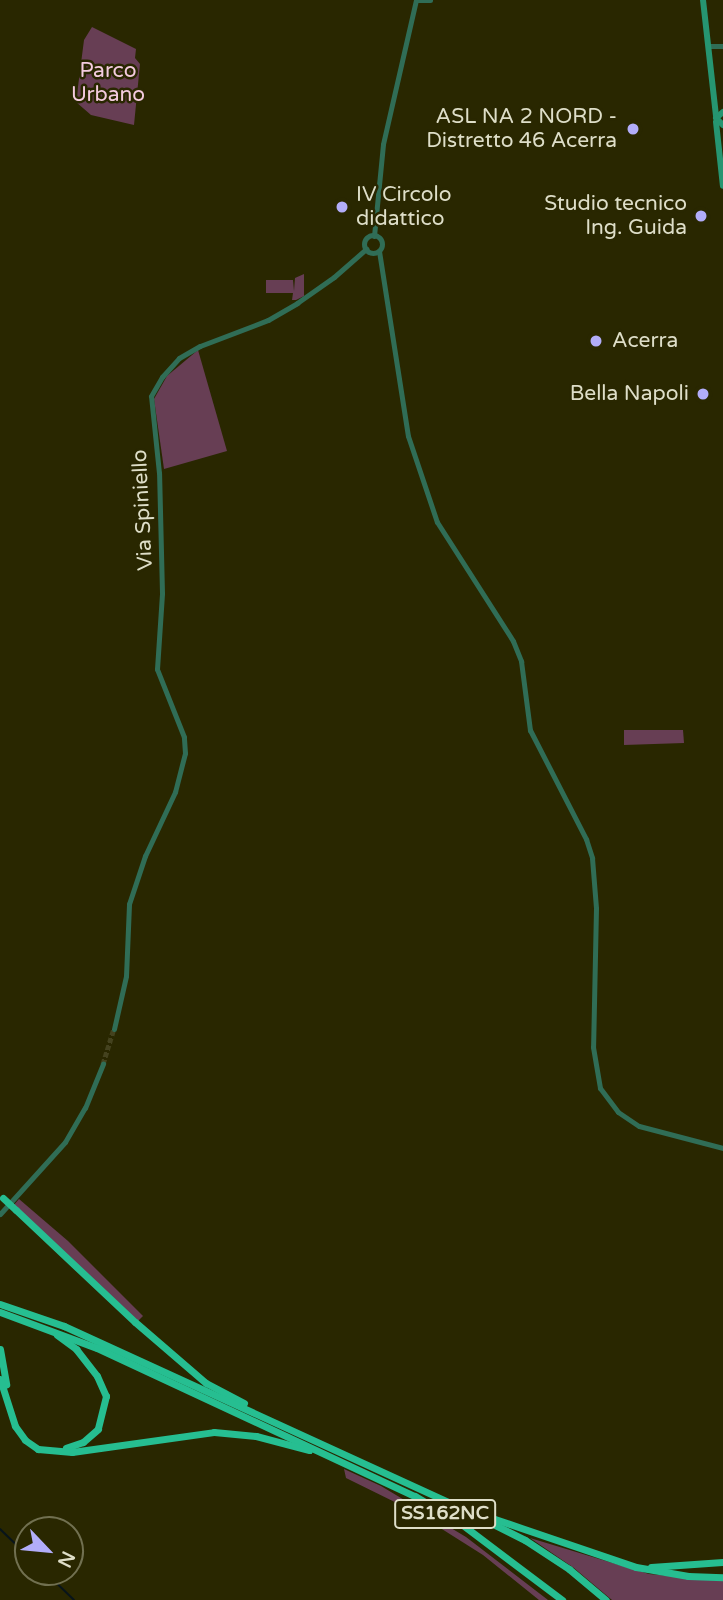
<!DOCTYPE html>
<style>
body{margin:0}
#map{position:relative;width:723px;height:1600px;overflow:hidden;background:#292700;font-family:"Varela Round",sans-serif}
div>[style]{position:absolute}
.green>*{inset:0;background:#673e54}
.stream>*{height:2px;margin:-1px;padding:0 1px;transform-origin:1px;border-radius:1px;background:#08141a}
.tertiary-tunnel>*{height:5px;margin-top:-2.5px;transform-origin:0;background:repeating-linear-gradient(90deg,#44421e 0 5px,transparent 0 7.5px)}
.tertiary>*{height:5px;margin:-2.5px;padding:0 2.5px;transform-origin:2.5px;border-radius:2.5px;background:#306d56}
.tertiary>.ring{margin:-2.5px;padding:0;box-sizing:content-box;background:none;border:5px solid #306d56;border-radius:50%}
.secondary>*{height:6px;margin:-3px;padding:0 3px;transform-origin:3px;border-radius:3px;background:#269571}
.trunk>*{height:7px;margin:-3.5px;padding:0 3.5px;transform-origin:3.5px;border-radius:3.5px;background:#26be91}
.trunk-bridge>*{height:7px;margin:-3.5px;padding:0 3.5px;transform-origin:3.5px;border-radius:3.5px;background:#26be91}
.dots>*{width:19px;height:19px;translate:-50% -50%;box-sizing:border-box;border:4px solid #292700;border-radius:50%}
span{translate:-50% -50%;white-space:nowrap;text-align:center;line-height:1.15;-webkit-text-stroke:5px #292700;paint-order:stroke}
.shield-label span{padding:2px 5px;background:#292700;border:2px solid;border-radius:5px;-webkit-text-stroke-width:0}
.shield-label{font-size:19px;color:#dedec8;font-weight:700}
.park-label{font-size:21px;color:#f4cbdf}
.poi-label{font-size:21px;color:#dedec8}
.right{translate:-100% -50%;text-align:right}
.left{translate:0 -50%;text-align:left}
.street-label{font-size:21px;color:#dedec8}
.north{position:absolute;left:14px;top:1516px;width:70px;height:70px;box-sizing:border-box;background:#292700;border:2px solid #717050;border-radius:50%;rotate:116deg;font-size:19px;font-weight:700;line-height:28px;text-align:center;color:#dedec8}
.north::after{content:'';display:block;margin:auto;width:24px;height:32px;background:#b2adf9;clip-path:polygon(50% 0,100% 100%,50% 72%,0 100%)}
</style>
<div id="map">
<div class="green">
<i style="clip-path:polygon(92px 27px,136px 49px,135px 58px,140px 64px,134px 125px,91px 115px,76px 102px,84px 40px)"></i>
<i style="clip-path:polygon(304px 274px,304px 296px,296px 300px,292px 300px,293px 293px,266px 293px,266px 280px,293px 280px,294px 291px,295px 278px)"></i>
<i style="clip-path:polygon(198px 350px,227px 451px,164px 469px,154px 399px,167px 376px)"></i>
<i style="clip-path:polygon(683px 730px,684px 743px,624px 745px,624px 730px)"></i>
<i style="clip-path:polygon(19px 1199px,68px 1241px,143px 1316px,136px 1323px,13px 1206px)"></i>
<i style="clip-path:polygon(344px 1469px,381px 1486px,466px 1537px,548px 1600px,539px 1600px,483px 1555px,415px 1512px,346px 1478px)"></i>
<i style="clip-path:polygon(530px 1538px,649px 1574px,723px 1581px,723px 1600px,612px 1600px,574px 1568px)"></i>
</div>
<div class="stream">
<i style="left:0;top:1529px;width:39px;rotate:44deg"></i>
<i style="left:45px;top:1572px;width:40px;rotate:44deg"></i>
</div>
<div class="tertiary-tunnel">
<i style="left:103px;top:1064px;width:37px;rotate:-73deg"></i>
</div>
<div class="tertiary">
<i style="left:416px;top:0;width:14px"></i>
<i style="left:708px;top:46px;width:15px"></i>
<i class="ring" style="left:364px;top:235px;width:13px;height:13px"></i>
<i style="left:374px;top:236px;width:92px;rotate:-84.4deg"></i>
<i style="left:383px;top:144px;width:148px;rotate:-77.1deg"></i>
<i style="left:379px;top:251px;width:187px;rotate:81.1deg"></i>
<i style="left:408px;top:436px;width:91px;rotate:71.4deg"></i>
<i style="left:437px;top:522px;width:141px;rotate:57.4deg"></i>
<i style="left:513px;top:641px;width:22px;rotate:68deg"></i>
<i style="left:521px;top:661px;width:70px;rotate:82.6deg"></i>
<i style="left:530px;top:730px;width:123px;rotate:62.8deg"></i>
<i style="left:586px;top:839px;width:20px;rotate:72deg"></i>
<i style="left:592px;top:858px;width:50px;rotate:85.4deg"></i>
<i style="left:596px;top:908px;width:139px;rotate:91.2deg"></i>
<i style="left:593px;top:1047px;width:42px;rotate:80.3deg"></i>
<i style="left:600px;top:1088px;width:30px;rotate:53deg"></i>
<i style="left:618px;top:1112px;width:25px;rotate:34deg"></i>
<i style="left:639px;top:1126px;width:87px;rotate:14.7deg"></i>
<i style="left:114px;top:1029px;width:54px;rotate:-77.2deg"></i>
<i style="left:126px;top:976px;width:72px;rotate:-87.6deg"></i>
<i style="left:129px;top:904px;width:51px;rotate:-71.6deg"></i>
<i style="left:145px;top:856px;width:71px;rotate:-64.9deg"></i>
<i style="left:175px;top:792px;width:40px;rotate:-75.6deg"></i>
<i style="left:185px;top:753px;width:16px;rotate:-94deg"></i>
<i style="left:184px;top:737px;width:73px;rotate:-111.7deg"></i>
<i style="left:157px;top:669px;width:76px;rotate:-86.2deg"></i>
<i style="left:162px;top:593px;width:120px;rotate:-91.4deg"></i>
<i style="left:159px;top:473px;width:77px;rotate:-95.9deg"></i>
<i style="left:151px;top:396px;width:22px;rotate:-60deg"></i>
<i style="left:162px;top:377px;width:25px;rotate:-48deg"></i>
<i style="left:179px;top:358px;width:24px;rotate:-30deg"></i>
<i style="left:200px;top:346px;width:73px;rotate:-20.9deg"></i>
<i style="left:268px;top:320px;width:34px;rotate:-30deg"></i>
<i style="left:297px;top:303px;width:45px;rotate:-35.1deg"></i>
<i style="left:334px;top:277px;width:43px;rotate:-41.2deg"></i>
<i style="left:0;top:1214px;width:97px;rotate:-47.9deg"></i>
<i style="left:65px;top:1142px;width:39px;rotate:-60deg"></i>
<i style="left:85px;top:1108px;width:48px;rotate:-67.8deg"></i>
</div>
<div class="secondary">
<i style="left:703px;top:0;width:117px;rotate:83.6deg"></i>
<i style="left:723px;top:112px;width:9px;rotate:139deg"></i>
<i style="left:716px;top:118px;width:10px;rotate:45deg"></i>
<i style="left:716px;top:122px;width:64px;rotate:83.8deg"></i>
</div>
<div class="trunk">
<i style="left:16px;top:1210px;width:163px;rotate:43.3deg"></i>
<i style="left:135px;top:1322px;width:94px;rotate:40.7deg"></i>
<i style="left:206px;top:1383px;width:43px;rotate:27.8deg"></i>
<i style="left:0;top:1304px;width:68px;rotate:19deg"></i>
<i style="left:64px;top:1326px;width:441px;rotate:24.6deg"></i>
<i style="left:465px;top:1510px;width:67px;rotate:26.6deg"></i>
<i style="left:525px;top:1540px;width:53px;rotate:33.4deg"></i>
<i style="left:569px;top:1569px;width:48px;rotate:40deg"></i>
<i style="left:0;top:1312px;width:103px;rotate:20.4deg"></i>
<i style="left:97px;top:1348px;width:351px;rotate:25deg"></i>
<i style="left:415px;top:1496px;width:52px;rotate:31deg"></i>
<i style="left:460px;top:1523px;width:128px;rotate:37deg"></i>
<i style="left:57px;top:1335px;width:24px;rotate:36deg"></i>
<i style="left:76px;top:1349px;width:34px;rotate:52deg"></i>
<i style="left:97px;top:1376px;width:22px;rotate:66deg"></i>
<i style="left:106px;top:1396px;width:34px;rotate:104deg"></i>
<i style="left:98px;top:1429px;width:20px;rotate:139deg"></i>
<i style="left:83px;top:1442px;width:18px;rotate:161deg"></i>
<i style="left:0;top:1349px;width:36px;rotate:80deg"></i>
<i style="left:0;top:1379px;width:49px;rotate:72.3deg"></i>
<i style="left:15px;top:1426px;width:17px;rotate:54deg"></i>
<i style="left:25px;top:1440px;width:16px;rotate:35deg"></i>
<i style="left:38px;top:1449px;width:34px;rotate:5deg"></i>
<i style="left:72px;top:1452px;width:143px;rotate:-8deg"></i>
<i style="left:214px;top:1432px;width:42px;rotate:5.4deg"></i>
<i style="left:256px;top:1436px;width:55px;rotate:14.8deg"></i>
<i style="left:486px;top:1516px;width:158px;rotate:18.8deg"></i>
<i style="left:636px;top:1567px;width:53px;rotate:9.8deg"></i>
<i style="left:688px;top:1576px;width:35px;rotate:2deg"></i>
<i style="left:651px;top:1567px;width:72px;rotate:-4deg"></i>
</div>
<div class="trunk-bridge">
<i style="left:3px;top:1198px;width:18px;rotate:43deg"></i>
</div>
<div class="dots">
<i style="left:633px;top:129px;background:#b2adf9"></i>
<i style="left:342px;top:207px;background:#b2adf9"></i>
<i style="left:701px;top:216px;background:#b2adf9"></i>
<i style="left:596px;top:341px;background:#b2adf9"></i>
<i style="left:703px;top:394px;background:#b2adf9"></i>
</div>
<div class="shield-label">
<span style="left:445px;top:1514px">SS162NC</span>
</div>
<div class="park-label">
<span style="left:108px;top:83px">Parco<br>Urbano</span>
</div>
<div class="poi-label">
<span class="right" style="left:617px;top:129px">ASL NA 2 NORD -<br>Distretto 46 Acerra</span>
<span class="left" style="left:356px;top:207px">IV Circolo<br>didattico</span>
<span class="right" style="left:687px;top:216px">Studio tecnico<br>Ing. Guida</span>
<span class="left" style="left:612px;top:341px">Acerra</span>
<span class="right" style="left:689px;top:394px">Bella Napoli</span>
</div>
<div class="street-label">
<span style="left:143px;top:510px;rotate:-93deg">Via Spiniello</span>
</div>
<div class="north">N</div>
</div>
